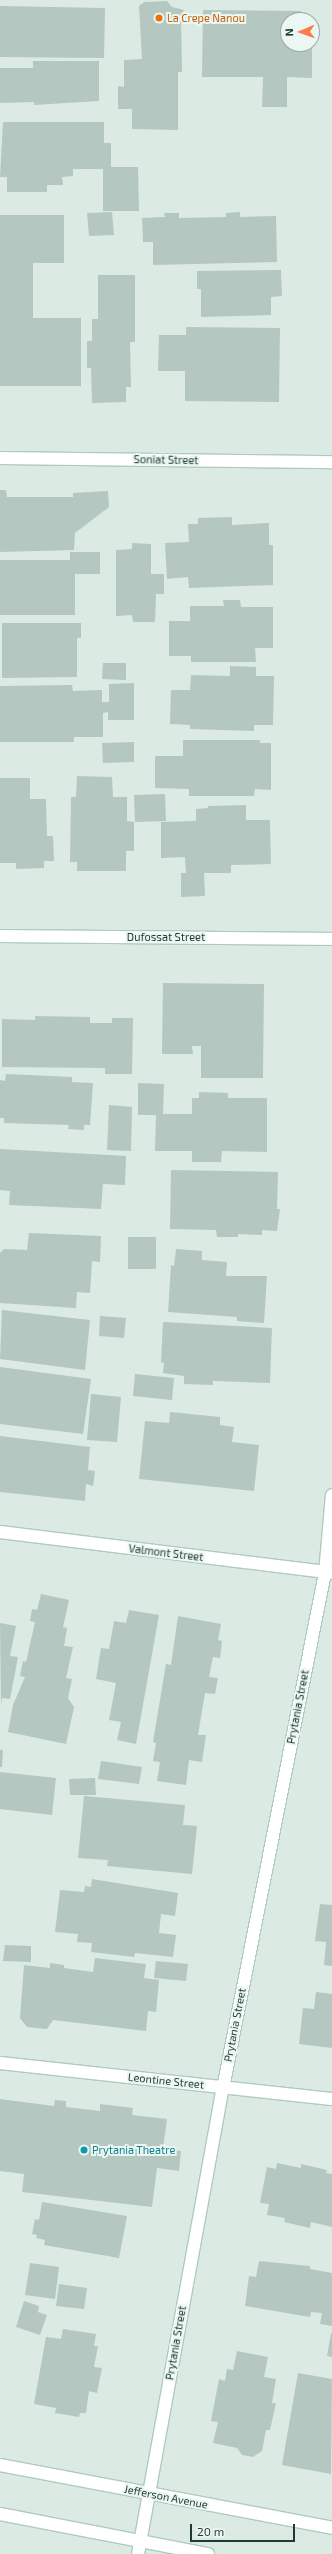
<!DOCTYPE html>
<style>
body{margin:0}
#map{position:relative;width:332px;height:2554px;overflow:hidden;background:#dceae4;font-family:"Exo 2",sans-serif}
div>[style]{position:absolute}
.building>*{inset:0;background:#b4c7c0}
.roads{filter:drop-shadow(1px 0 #afcac1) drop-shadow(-1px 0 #afcac1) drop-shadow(0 1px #afcac1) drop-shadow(0 -1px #afcac1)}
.street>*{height:12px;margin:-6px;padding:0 6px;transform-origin:6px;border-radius:6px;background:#fff}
.secondary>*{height:12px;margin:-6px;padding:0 6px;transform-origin:6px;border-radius:6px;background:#fff}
.dots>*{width:11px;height:11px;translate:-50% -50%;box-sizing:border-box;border:2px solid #ecf6f2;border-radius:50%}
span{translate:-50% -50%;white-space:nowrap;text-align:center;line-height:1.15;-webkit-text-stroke:4px #ecf6f2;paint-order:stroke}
.food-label{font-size:11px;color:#c56008}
.left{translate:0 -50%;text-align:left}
.street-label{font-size:11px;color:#1d3a33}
.culture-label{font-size:11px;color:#0d838f}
.north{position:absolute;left:280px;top:12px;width:40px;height:40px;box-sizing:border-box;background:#ecf6f2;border:1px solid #99aba6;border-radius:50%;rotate:268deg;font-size:11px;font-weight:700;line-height:16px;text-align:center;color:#1d3a33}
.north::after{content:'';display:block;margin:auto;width:14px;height:18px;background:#fc7b48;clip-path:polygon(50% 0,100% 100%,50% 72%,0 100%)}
.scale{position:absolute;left:190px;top:2524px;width:105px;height:18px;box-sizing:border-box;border:2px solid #1d3a33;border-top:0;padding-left:5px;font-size:12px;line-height:14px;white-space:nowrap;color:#1d3a33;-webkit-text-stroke:3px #ecf6f2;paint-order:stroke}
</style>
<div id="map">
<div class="building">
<i style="clip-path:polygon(167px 1px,172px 7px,184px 10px,181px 16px,182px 72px,178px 72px,178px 130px,132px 129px,132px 109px,118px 109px,118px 86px,124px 87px,124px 60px,142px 59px,139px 6px,144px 2px)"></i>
<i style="clip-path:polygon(0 6px,105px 8px,104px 58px,0 57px)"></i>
<i style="clip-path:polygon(203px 10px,301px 11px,301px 20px,288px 20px,288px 44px,312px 44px,312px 78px,287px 77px,287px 107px,262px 107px,263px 77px,202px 77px)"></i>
<i style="clip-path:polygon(33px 61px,99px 61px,99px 101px,34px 105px,34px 102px,0 103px,0 68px,33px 68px)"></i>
<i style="clip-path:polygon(3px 122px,104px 122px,104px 143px,111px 143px,111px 167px,138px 167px,139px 211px,103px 211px,103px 169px,73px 169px,73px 176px,62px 177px,63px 185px,47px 185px,47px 192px,7px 192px,7px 177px,0 177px)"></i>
<i style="clip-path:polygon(112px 212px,114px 235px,89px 236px,87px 213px)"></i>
<i style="clip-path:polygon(240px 212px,240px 217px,276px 216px,277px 262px,153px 265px,153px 242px,143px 242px,142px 218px,165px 217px,164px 213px,179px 213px,179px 218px,226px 217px,226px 213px)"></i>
<i style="clip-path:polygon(0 215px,64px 215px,64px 263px,33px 263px,33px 318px,81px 318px,81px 386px,0 386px)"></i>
<i style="clip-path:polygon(281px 270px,282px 296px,271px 297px,271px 315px,201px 317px,201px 289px,197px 289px,197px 271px)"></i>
<i style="clip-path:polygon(98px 275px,135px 275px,135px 342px,130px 342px,131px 387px,126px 387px,126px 402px,92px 403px,91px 368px,87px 368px,87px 341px,92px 341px,92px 319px,98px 319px)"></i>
<i style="clip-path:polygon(186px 327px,280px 328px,279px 402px,185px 401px,185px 371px,158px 371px,159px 335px,186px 335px)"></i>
<i style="clip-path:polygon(0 490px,6px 490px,7px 497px,73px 497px,73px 493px,108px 491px,109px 507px,75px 533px,74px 550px,0 552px)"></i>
<i style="clip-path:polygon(232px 517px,232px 525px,269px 523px,269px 545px,273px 545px,273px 585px,189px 588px,188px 577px,167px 579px,165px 543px,189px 542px,188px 524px,198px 524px,198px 518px)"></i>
<i style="clip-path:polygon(132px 543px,151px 544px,151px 574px,164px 574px,164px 594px,156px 594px,155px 622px,133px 622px,132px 615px,116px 616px,116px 550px,132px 549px)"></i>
<i style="clip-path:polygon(70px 552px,100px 552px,100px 574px,75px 574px,75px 615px,0 615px,0 560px,70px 560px)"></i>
<i style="clip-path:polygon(223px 600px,240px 600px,241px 607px,273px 607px,273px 648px,255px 648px,256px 662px,191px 662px,191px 656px,169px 656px,169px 621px,190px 621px,190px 606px,224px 606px)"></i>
<i style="clip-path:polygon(2px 623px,81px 623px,81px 638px,77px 638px,77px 677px,2px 678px)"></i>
<i style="clip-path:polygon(103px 663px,126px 663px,126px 680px,102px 679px)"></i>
<i style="clip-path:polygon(230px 666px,256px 667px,256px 676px,274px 676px,273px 725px,254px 725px,254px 731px,190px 729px,190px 725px,170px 724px,171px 690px,190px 690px,191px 675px,230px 676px)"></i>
<i style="clip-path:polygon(134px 683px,134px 720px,108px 720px,108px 712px,103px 713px,103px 737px,74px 737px,74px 742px,0 742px,0 686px,72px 685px,73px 691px,102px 690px,102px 702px,109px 702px,109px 684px)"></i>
<i style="clip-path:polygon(183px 740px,260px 740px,260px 743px,271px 743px,271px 790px,255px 789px,254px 796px,189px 796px,189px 789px,155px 788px,155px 756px,183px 756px)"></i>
<i style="clip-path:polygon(134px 742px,134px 762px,103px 763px,102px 743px)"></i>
<i style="clip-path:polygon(77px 776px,112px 777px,113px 797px,127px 797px,127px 821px,134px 822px,134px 851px,126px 851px,126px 871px,77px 871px,77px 862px,70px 862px,71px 797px,76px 797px)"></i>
<i style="clip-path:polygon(0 778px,30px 778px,30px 799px,46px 799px,47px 836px,53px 836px,54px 861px,44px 861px,44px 868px,16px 869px,16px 863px,0 863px)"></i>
<i style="clip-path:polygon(165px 794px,166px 821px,135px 822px,134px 795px)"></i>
<i style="clip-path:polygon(246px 805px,246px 820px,270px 820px,271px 864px,231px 865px,231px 873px,204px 873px,205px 896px,181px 897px,181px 873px,186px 873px,185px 857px,161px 858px,161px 822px,196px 821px,196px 809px,208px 808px,208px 806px)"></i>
<i style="clip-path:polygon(163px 983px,264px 984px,263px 1078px,201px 1078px,201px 1046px,192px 1046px,193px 1054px,162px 1054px)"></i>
<i style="clip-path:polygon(35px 1016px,90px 1017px,90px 1023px,112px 1023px,112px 1018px,133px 1018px,132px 1074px,105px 1074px,105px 1068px,2px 1067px,2px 1019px,35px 1020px)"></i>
<i style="clip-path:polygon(6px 1074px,72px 1077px,72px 1082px,93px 1083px,90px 1125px,84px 1125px,84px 1130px,68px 1129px,69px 1125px,4px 1123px,4px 1118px,0 1118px,0 1080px,5px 1081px)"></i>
<i style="clip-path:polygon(138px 1083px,164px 1084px,163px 1114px,192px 1114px,192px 1098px,199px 1098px,199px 1092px,228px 1093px,228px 1098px,267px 1098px,267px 1152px,222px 1151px,221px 1162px,192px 1162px,192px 1151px,155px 1151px,156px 1115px,138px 1115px)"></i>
<i style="clip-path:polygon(109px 1105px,132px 1107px,131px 1151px,107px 1150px)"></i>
<i style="clip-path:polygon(0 1149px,126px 1156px,125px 1185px,103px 1184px,101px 1209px,9px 1205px,10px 1191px,0 1190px)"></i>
<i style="clip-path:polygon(171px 1170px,278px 1172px,277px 1209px,280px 1209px,277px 1231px,262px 1230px,262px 1235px,238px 1234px,238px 1237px,217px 1237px,216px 1230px,170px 1229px)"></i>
<i style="clip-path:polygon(29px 1233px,101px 1236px,100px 1262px,92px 1261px,90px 1293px,77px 1292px,76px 1308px,0 1303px,0 1253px,4px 1249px,27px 1250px)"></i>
<i style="clip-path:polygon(128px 1237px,156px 1237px,156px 1269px,128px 1269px)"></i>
<i style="clip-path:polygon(176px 1249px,202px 1251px,202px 1260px,227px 1262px,226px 1276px,267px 1276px,264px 1323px,237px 1321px,237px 1317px,168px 1312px,171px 1265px,174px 1266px)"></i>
<i style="clip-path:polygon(2px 1310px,90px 1320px,85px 1370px,0 1359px)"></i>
<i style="clip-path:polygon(100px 1316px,126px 1318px,124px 1338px,99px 1336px)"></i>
<i style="clip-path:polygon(163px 1322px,272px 1328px,270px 1383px,213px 1381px,213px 1385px,184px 1384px,184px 1376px,163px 1373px,164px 1362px,161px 1363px)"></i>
<i style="clip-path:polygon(0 1367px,91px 1379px,83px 1434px,0 1424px)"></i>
<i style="clip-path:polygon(135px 1374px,174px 1378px,172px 1400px,133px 1396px)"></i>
<i style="clip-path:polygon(91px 1394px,121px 1397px,117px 1442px,87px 1440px)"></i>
<i style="clip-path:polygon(170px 1412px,220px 1417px,220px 1425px,234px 1427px,232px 1442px,259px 1445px,254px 1491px,139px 1479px,145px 1421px,169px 1423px)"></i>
<i style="clip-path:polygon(0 1436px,90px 1447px,88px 1470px,95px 1471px,93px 1486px,86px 1484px,85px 1501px,0 1492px)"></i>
<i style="clip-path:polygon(41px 1594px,69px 1600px,63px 1627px,67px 1628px,64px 1646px,73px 1647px,66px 1678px,72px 1679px,68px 1698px,74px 1707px,66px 1744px,8px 1732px,13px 1705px,25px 1677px,20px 1676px,23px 1661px,26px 1662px,35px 1622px,30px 1621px,32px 1609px,37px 1610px)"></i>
<i style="clip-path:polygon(129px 1610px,159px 1615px,136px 1744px,117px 1740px,121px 1722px,109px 1720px,116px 1683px,96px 1679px,101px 1648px,109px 1649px,114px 1621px,126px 1623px)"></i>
<i style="clip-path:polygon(178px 1616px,221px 1624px,218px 1640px,222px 1641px,220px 1658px,213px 1657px,209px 1677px,218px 1678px,215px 1694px,205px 1693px,198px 1735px,206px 1735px,202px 1762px,189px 1760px,186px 1785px,157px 1781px,160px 1762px,153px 1761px,156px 1743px,153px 1742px,166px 1664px,171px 1665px)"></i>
<i style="clip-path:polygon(0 1623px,16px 1626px,10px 1656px,18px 1657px,10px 1699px,2px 1698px,1px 1705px)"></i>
<i style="clip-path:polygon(0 1750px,3px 1750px,2px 1767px,0 1767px)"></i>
<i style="clip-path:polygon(101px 1761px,142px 1767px,139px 1784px,98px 1779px)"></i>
<i style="clip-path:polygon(0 1772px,56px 1778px,52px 1815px,0 1809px)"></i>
<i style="clip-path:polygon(95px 1778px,96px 1795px,70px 1795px,69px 1779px)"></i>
<i style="clip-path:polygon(84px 1796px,185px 1805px,183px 1825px,197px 1826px,192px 1874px,107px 1866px,108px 1860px,78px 1858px)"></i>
<i style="clip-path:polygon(92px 1879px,178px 1893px,175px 1916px,161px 1914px,159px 1933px,176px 1935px,173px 1957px,135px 1953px,134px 1957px,91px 1952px,92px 1943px,77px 1942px,78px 1934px,55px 1932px,60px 1890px,84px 1892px,85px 1886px,91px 1887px)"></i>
<i style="clip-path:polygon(320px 1904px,332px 1905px,332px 1966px,324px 1965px,326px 1942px,315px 1941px)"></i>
<i style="clip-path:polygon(5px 1945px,31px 1946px,31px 1962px,3px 1961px)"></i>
<i style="clip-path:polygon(95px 1958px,146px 1964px,144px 1978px,159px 1980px,156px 2012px,148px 2011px,146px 2031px,53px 2020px,47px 2029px,27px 2027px,20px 2018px,24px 1965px,50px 1968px,50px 1963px,64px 1965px,64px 1968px,93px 1972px)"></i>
<i style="clip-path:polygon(156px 1961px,188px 1964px,186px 1981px,154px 1978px)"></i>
<i style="clip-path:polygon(316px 1992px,332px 1994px,332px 2048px,299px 2044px,303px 2008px,314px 2009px)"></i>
<i style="clip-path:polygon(0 2099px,54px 2106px,55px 2100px,66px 2101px,66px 2107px,100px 2111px,100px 2104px,133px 2108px,132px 2115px,167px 2119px,163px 2149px,181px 2151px,179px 2171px,157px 2168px,152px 2207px,22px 2192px,24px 2174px,0 2171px)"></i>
<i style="clip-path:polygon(277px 2163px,301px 2168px,301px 2164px,327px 2170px,326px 2173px,332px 2174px,332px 2227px,311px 2222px,310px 2228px,284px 2222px,285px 2218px,267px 2215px,269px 2204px,260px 2203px,267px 2167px,276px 2169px)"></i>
<i style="clip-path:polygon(42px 2202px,127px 2216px,119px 2258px,44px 2245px,45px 2240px,36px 2238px,37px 2235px,32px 2234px,35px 2219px,39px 2220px)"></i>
<i style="clip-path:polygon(259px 2261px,310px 2266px,310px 2269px,332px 2273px,332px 2326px,320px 2324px,322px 2313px,311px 2312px,310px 2317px,245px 2306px,249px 2276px,256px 2277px)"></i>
<i style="clip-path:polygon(30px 2263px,59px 2267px,55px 2299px,25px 2295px)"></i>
<i style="clip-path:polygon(59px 2284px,87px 2288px,84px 2309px,56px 2306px)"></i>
<i style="clip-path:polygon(24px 2301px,39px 2306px,38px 2312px,47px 2315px,40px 2335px,16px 2327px)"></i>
<i style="clip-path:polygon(63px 2329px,96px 2334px,94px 2346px,98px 2346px,94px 2367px,102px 2368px,97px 2393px,89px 2391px,86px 2413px,80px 2413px,79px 2417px,55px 2413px,56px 2408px,34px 2404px,46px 2337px,61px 2339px)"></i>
<i style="clip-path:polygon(331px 2333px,332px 2333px,332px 2357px,327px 2356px)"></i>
<i style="clip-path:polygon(237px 2351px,268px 2357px,264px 2377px,276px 2379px,272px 2403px,276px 2403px,270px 2430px,266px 2430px,262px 2451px,253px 2457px,242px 2455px,237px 2448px,213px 2443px,218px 2422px,211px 2421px,219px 2379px,225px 2381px,227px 2369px,233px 2370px)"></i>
<i style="clip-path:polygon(298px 2373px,332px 2379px,331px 2474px,282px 2465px)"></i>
</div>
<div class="roads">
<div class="street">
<i style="left:0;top:458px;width:332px;rotate:0.7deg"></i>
<i style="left:0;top:936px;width:332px;rotate:0.5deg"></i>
<i style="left:0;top:1532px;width:335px;rotate:7deg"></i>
<i style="left:0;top:2063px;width:334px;rotate:6.2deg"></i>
<i style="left:138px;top:2554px;width:474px;rotate:-79.7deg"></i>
<i style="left:223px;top:2088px;width:525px;rotate:-78.8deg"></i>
<i style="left:325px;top:1573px;width:78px;rotate:-84.9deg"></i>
</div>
<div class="secondary">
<i style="left:0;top:2465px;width:338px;rotate:10.7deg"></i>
<i style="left:0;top:2514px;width:212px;rotate:10.9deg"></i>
</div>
</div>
<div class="dots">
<i style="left:159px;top:18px;background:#e8710a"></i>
<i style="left:84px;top:2150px;background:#0f9aa8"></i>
</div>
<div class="food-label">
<span class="left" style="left:167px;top:18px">La Crepe Nanou</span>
</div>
<div class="street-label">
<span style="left:166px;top:460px;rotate:1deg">Soniat Street</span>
<span style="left:166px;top:937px">Dufossat Street</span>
<span style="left:166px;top:1553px;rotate:7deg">Valmont Street</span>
<span style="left:298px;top:1707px;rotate:-79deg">Prytania Street</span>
<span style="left:235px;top:2025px;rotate:-79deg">Prytania Street</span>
<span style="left:166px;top:2081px;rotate:6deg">Leontine Street</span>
<span style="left:176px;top:2343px;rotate:-80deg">Prytania Street</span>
<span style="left:166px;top:2497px;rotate:11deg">Jefferson Avenue</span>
</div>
<div class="culture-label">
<span class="left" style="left:92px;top:2150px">Prytania Theatre</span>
</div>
<div class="north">N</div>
<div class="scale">20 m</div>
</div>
